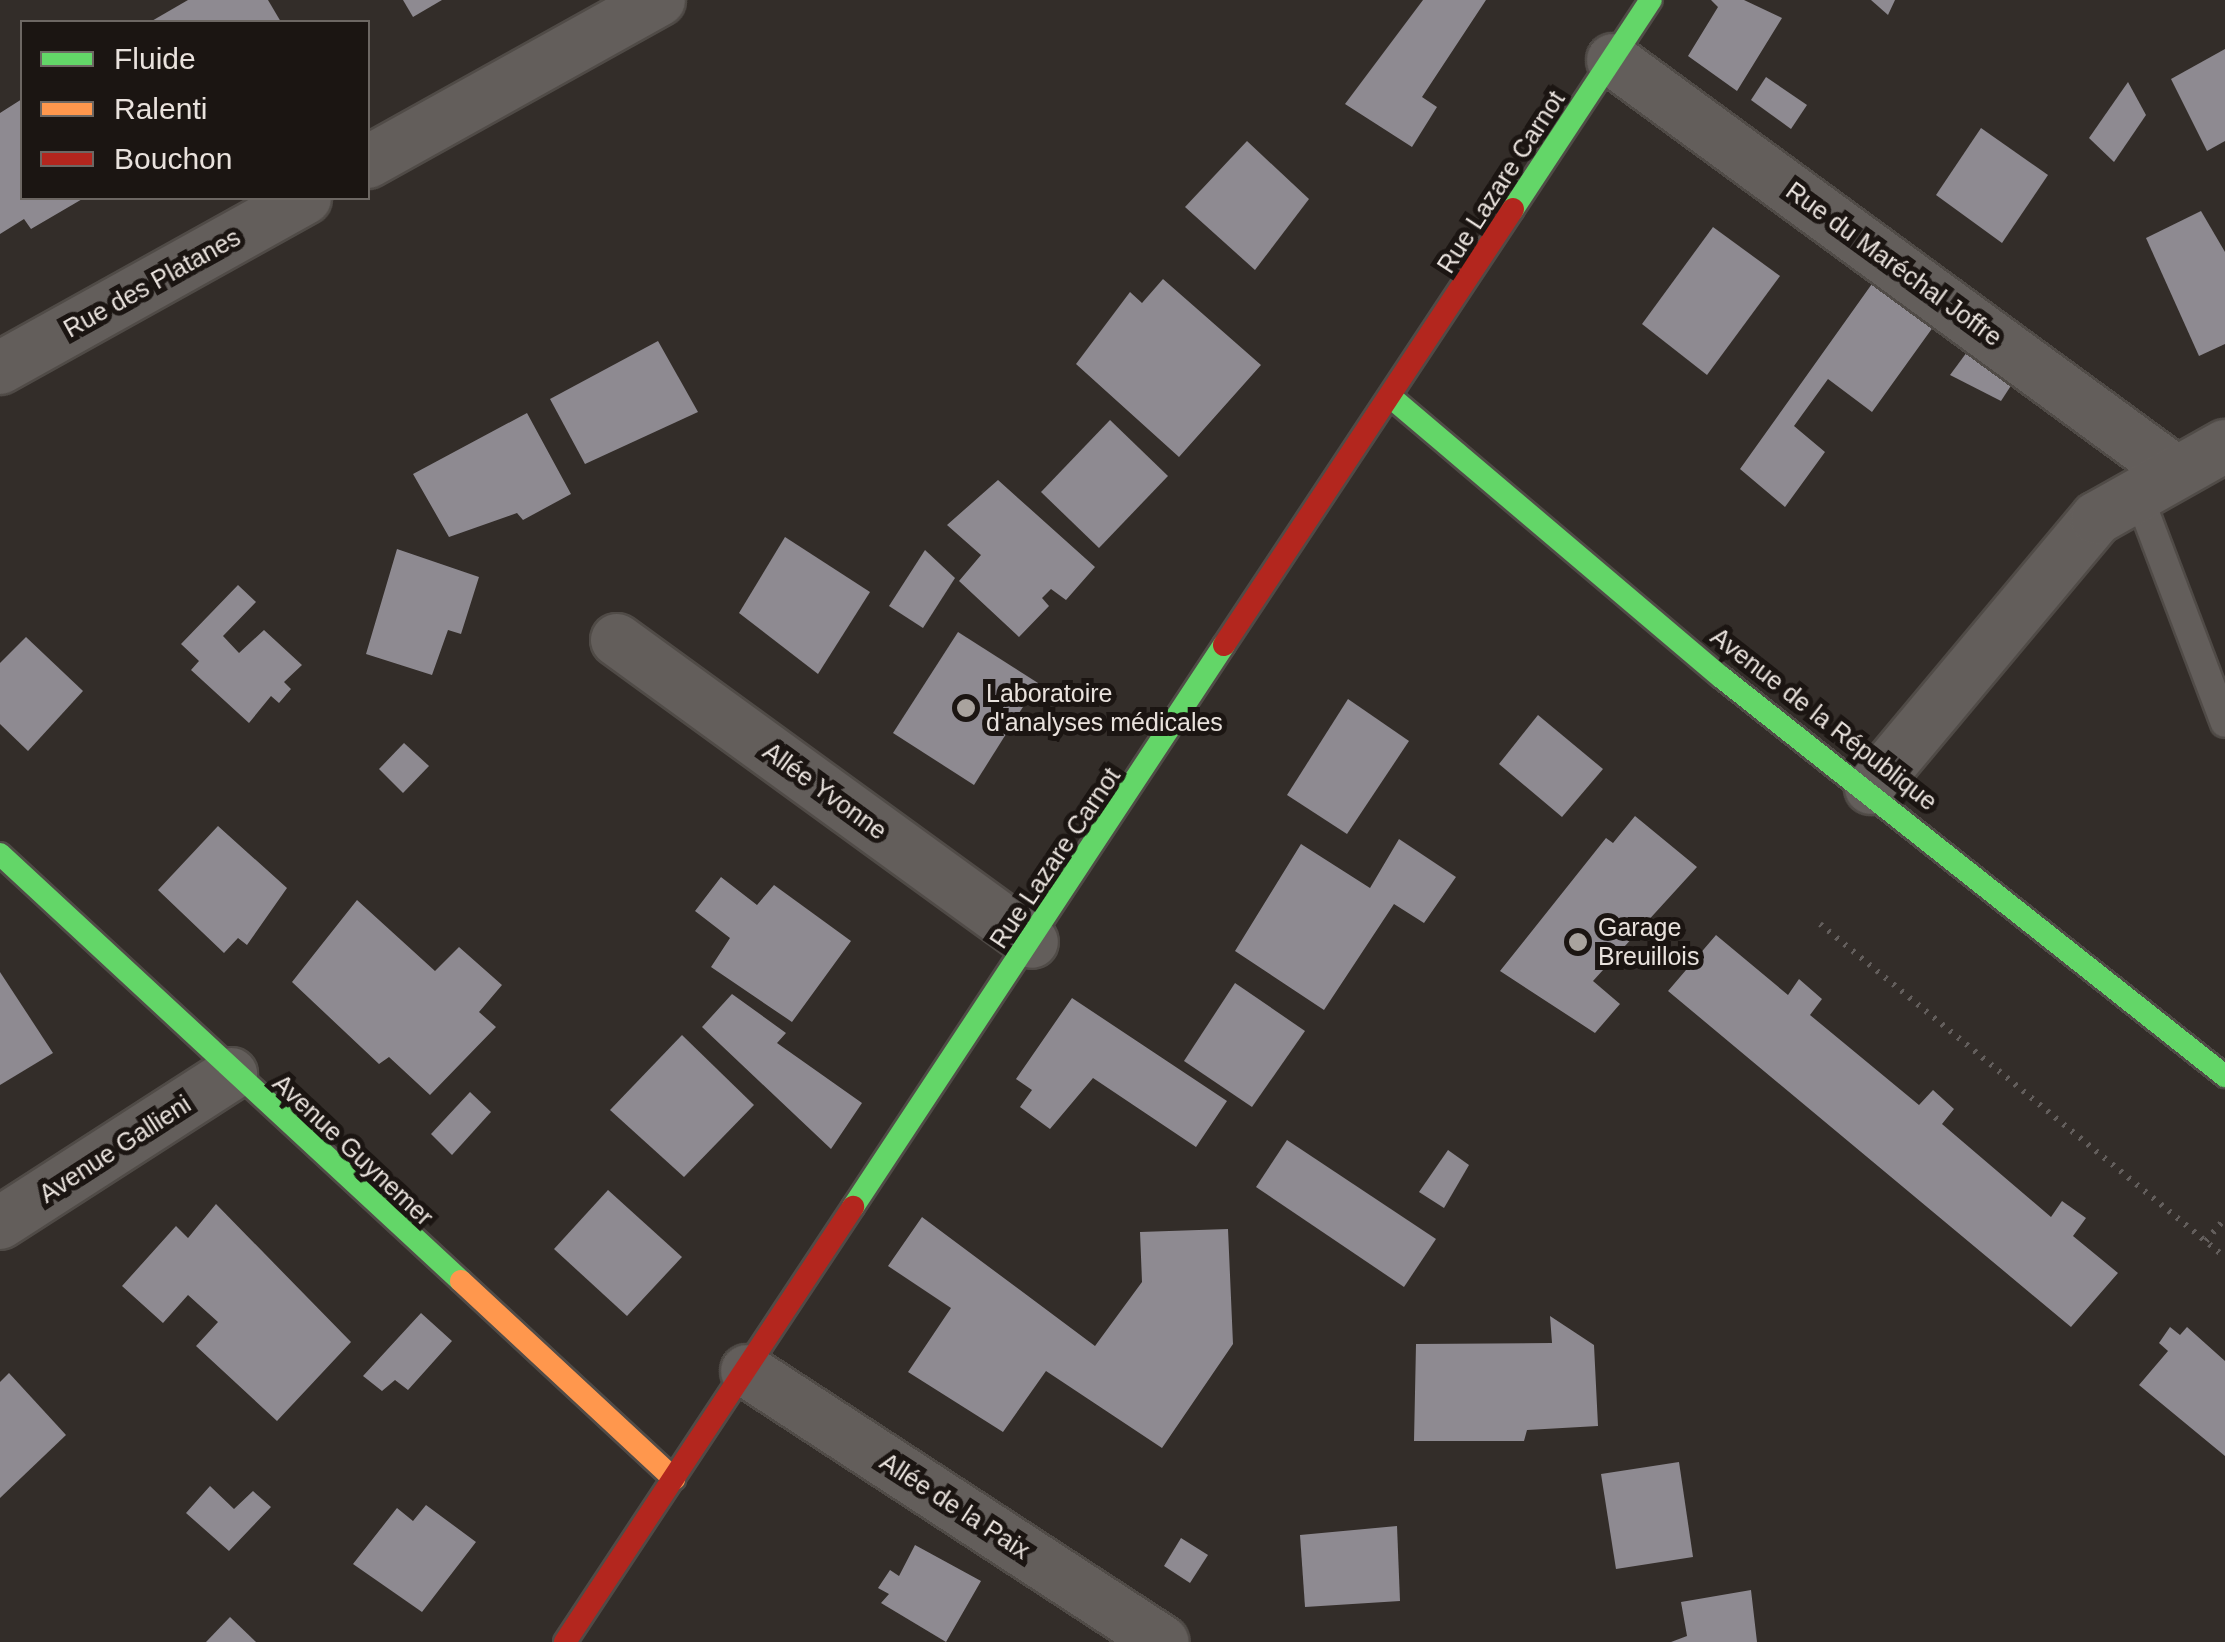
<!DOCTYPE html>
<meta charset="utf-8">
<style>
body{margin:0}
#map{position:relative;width:2225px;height:1642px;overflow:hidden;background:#332d29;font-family:Arial,sans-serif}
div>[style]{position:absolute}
.building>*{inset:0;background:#8e8a91}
.path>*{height:6px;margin-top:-3px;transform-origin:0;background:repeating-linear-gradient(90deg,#635e5c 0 2.5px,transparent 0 10.5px)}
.roads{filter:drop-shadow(2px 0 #504b47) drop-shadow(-2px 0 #504b47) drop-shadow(0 2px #504b47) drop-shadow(0 -2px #504b47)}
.lane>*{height:28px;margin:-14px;padding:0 14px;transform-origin:14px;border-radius:14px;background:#635e5b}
.street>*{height:52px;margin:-26px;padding:0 26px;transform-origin:26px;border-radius:26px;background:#635e5b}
.fast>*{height:22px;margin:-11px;padding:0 11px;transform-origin:11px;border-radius:11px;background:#63d668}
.slow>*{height:22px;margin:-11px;padding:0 11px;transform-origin:11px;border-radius:11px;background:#ff974d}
.jam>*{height:22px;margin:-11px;padding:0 11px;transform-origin:11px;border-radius:11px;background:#b3261e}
.dots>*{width:28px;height:28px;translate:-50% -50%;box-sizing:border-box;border:5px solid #1b1512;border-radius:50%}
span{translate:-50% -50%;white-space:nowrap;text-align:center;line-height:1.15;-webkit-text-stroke:10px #1b1512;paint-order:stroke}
.street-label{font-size:25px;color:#e9e2dd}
.poi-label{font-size:25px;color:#e9e2dd}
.left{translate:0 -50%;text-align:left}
.legend{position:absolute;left:20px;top:20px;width:350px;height:180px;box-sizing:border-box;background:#1b1512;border:2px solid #6d6763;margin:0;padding:12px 18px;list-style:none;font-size:30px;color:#e9e2dd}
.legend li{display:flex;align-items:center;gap:20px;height:50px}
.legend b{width:50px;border:2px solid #6d6763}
</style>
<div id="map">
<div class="building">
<i style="clip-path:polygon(188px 0,268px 0,281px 22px,150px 22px)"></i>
<i style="clip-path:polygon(403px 0,442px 0,413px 17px)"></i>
<i style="clip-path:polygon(1423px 0,1486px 0,1422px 97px,1437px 107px,1412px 147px,1345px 104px)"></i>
<i style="clip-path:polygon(1711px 0,1744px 0,1782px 18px,1737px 91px,1688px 56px,1718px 7px)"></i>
<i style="clip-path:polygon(1871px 0,1895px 0,1888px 15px)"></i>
<i style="clip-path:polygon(2225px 49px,2225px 141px,2207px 151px,2171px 79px)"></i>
<i style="clip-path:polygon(1766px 77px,1807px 105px,1791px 129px,1751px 100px)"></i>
<i style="clip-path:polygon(2128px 82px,2146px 115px,2114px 162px,2089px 138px)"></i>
<i style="clip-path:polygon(22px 99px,22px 198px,84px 198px,31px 229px,24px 219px,0 234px,0 113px)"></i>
<i style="clip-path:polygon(1981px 128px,2048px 175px,2002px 243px,1936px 195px)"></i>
<i style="clip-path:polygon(1247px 141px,1309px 199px,1255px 270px,1185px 207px)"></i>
<i style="clip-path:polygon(2201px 211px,2225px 252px,2225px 344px,2199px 356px,2146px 238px)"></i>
<i style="clip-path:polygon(1713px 227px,1780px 276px,1707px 375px,1642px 324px)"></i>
<i style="clip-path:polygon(1163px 279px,1261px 365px,1179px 457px,1076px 364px,1130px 292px,1142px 303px)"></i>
<i style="clip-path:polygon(1874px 281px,1936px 323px,1872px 412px,1828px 379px,1794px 426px,1825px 452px,1785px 507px,1740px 469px)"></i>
<i style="clip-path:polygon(658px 341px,698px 412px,585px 464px,550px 399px)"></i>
<i style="clip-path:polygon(1970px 348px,2014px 381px,2001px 401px,1950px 375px)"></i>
<i style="clip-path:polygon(527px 413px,571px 494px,523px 520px,517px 513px,449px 537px,413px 474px)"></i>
<i style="clip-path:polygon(1110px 420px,1168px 476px,1099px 548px,1041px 492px)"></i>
<i style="clip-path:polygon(998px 480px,1095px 567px,1066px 600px,1051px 589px,1042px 598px,1049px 606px,1019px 637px,959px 581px,981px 555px,947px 525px)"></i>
<i style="clip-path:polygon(785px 537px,870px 592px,818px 674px,739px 613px)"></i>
<i style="clip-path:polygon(397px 549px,479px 577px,461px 634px,448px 630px,432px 675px,366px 654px)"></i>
<i style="clip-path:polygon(925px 550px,955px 578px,923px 628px,889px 606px)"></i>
<i style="clip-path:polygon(238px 585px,256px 602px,223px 636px,239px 653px,264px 630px,302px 665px,284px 682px,291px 689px,279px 703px,271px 696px,249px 723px,191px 670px,199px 661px,181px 644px)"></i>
<i style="clip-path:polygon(958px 632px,1038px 683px,974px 785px,893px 733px)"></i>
<i style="clip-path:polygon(26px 637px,83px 691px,28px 751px,0 724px,0 663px)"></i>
<i style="clip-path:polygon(1348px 699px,1409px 741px,1347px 834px,1287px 795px)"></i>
<i style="clip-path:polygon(1538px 715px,1603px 769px,1562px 817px,1499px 764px)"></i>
<i style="clip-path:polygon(404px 743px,429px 766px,403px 793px,379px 769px)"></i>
<i style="clip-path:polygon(1635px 816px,1697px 867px,1593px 981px,1620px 1004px,1595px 1033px,1500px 971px,1606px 838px,1613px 843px)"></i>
<i style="clip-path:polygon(218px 826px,287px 888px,247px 945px,238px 938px,224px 953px,158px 890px)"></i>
<i style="clip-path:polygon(1399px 839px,1456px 877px,1424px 923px,1394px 904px,1324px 1010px,1235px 951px,1301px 844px,1370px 888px)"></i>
<i style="clip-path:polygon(721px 877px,757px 905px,774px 885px,851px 941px,792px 1022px,711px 967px,730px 938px,695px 911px)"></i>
<i style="clip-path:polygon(357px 900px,435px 971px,459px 947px,502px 985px,479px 1012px,496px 1027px,430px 1095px,389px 1057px,379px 1064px,292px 982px)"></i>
<i style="clip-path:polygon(1716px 935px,1788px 995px,1799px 979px,1822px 999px,1810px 1015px,1919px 1105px,1933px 1090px,1954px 1109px,1942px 1124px,2051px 1217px,2062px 1201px,2086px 1218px,2073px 1236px,2118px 1273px,2071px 1327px,1668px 991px)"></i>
<i style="clip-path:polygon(0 972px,53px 1053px,0 1085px)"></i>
<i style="clip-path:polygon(1235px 983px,1305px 1031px,1252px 1107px,1184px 1061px)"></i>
<i style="clip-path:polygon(732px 994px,786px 1033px,777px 1043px,862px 1103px,831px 1149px,702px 1027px)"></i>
<i style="clip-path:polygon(1072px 998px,1227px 1101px,1196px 1147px,1093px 1078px,1050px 1129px,1020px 1107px,1032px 1090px,1016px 1079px)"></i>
<i style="clip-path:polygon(682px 1035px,754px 1105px,684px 1177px,610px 1110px)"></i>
<i style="clip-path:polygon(470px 1092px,491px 1112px,452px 1155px,431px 1134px)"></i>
<i style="clip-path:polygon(1287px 1140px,1436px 1239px,1404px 1287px,1256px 1187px)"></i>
<i style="clip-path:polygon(1448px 1150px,1469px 1165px,1444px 1208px,1419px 1192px)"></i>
<i style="clip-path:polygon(608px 1190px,682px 1257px,627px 1316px,554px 1249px)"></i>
<i style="clip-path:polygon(216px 1204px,351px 1342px,277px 1421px,196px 1346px,218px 1322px,188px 1295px,163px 1323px,122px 1286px,176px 1226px,188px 1238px)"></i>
<i style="clip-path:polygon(922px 1217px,1095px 1346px,1142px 1282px,1140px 1232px,1228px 1229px,1233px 1344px,1162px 1448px,1046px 1371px,1003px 1432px,908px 1372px,951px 1308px,888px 1266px)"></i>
<i style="clip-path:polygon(421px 1313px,452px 1341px,408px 1390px,395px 1380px,382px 1391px,363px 1376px)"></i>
<i style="clip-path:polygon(1550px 1316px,1594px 1345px,1598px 1426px,1527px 1430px,1524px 1441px,1414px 1441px,1416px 1344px,1552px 1343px)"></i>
<i style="clip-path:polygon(2170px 1327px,2180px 1335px,2187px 1327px,2225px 1361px,2225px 1456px,2139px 1385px,2168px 1351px,2159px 1343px)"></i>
<i style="clip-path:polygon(9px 1373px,66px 1435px,0 1498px,0 1382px)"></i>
<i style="clip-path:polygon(1679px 1462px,1693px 1557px,1616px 1569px,1601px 1474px)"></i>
<i style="clip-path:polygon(210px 1486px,234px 1509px,253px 1491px,271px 1507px,229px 1551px,186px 1513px)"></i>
<i style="clip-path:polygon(426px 1505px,476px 1542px,422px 1612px,353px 1564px,397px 1508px,413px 1521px)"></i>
<i style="clip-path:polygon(1397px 1526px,1400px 1601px,1305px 1607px,1300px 1535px)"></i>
<i style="clip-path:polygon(1181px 1538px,1208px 1555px,1190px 1583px,1164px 1566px)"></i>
<i style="clip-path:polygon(915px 1545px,981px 1581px,946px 1642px,881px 1603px,889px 1594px,878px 1588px,890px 1570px,899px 1576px)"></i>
<i style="clip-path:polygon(1751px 1590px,1757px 1642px,1671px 1642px,1687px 1636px,1681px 1602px)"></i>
<i style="clip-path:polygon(230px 1617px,256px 1642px,206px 1642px)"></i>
</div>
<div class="path">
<i style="left:1820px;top:924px;width:524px;rotate:39.43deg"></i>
<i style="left:2206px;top:1241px;width:30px;rotate:-50deg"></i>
</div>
<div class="roads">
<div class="lane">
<i style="left:2136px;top:489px;width:250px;rotate:69.2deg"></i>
</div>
<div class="street">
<i style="left:1613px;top:60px;width:694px;rotate:36.21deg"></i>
<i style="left:368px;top:162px;width:333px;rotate:-29.1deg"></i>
<i style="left:0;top:368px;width:349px;rotate:-29.1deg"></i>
<i style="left:617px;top:640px;width:513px;rotate:36.04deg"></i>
<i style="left:1871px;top:788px;width:352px;rotate:-50.1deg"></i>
<i style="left:2097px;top:518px;width:147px;rotate:-29.4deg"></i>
<i style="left:0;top:1223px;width:275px;rotate:-32.8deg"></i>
<i style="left:747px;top:1371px;width:496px;rotate:33.1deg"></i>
</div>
<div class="fast">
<i style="left:1513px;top:209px;width:250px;rotate:-56.6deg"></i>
<i style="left:1393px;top:399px;width:430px;rotate:40.3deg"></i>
<i style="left:1721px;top:677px;width:643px;rotate:38.37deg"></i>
<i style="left:0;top:854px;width:628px;rotate:42.81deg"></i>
<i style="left:853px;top:1207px;width:673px;rotate:-56.57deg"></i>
</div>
<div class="slow">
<i style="left:461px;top:1281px;width:291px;rotate:42.9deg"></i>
</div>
<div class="jam">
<i style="left:1224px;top:645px;width:523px;rotate:-56.46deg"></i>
<i style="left:565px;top:1642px;width:522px;rotate:-56.49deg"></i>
</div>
</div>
<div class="dots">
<i style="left:966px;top:708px;background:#a9a39e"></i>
<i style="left:1578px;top:942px;background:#a9a39e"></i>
</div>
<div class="street-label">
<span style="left:1501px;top:182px;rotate:-57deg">Rue Lazare Carnot</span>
<span style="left:1894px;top:264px;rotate:36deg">Rue du Maréchal Joffre</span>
<span style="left:152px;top:283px;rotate:-29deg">Rue des Platanes</span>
<span style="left:1824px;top:719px;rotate:38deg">Avenue de la République</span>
<span style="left:825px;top:791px;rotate:36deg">Allée Yvonne</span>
<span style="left:1055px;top:858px;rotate:-56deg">Rue Lazare Carnot</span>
<span style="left:115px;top:1149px;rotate:-33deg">Avenue Gallieni</span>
<span style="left:353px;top:1150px;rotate:43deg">Avenue Guynemer</span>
<span style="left:955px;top:1506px;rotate:33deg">Allée de la Paix</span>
</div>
<div class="poi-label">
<span class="left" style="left:986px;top:708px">Laboratoire<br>d'analyses médicales</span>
<span class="left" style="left:1598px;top:942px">Garage<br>Breuillois</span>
</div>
<ul class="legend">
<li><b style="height:12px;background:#63d668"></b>Fluide</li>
<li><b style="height:12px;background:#ff974d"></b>Ralenti</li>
<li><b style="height:12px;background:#b3261e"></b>Bouchon</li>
</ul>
</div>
